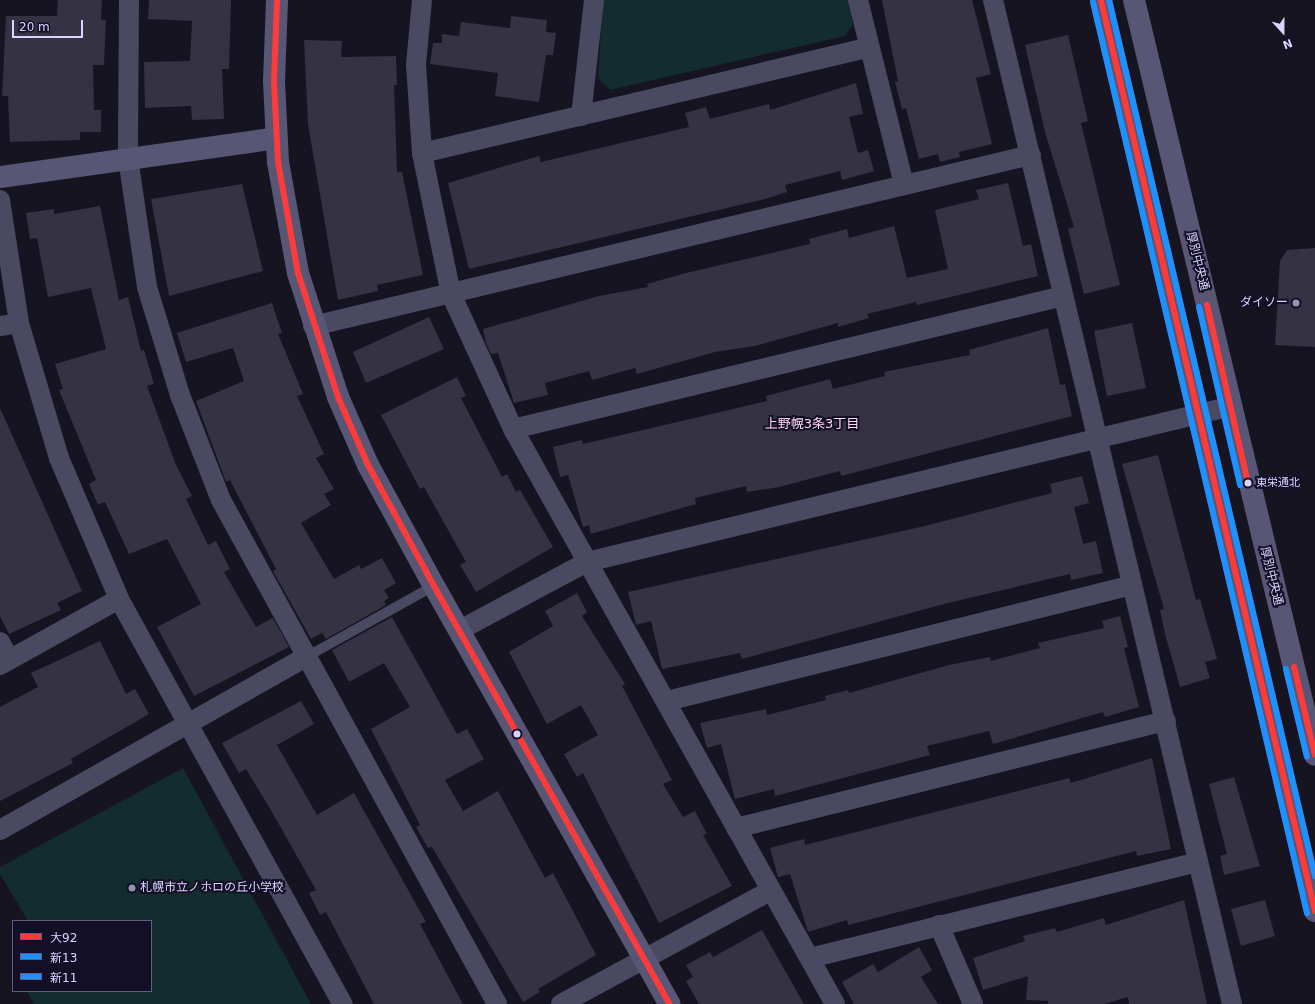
<!DOCTYPE html>
<meta charset="utf-8">
<style>
body{margin:0}
#map{position:relative;width:1315px;height:1004px;overflow:hidden;background:#161421;font-family:"DejaVu Sans","Noto Sans JP",sans-serif}
div>[style]{position:absolute}
.green>*{inset:0;background:#132c2d}
.building>*{inset:0;background:#343243}
.lane>*{height:10px;margin:-5px;padding:0 5px;transform-origin:5px;border-radius:5px;background:#4a4962}
.street>*{height:20px;margin:-10px;padding:0 10px;transform-origin:10px;border-radius:10px;background:#4a4962}
.secondary>*{height:22px;margin:-11px;padding:0 11px;transform-origin:11px;border-radius:11px;background:#575674}
.bus-1>*{height:6px;margin:-3px;padding:0 3px;transform-origin:3px;border-radius:3px;background:#ff3a3a}
.bus-2>*{height:6px;margin:-3px;padding:0 3px;transform-origin:3px;border-radius:3px;background:#1e90ff}
.bus-3>*{height:6px;margin:-3px;padding:0 3px;transform-origin:3px;border-radius:3px;background:#1e90ff}
.dots>*{width:11px;height:11px;translate:-50% -50%;box-sizing:border-box;border:2px solid #130f26;border-radius:50%}
span{translate:-50% -50%;white-space:nowrap;text-align:center;line-height:1.15;-webkit-text-stroke:4px #130f26;paint-order:stroke}
.bus-label{font-size:11px;color:#d9d4ff}
.left{translate:0 -50%;text-align:left}
.street-label{font-size:12px;color:#d9d4ff}
.poi-label{font-size:12px;color:#d9d4ff}
.right{translate:-100% -50%;text-align:right}
.neighbourhood-label{font-size:13px;color:#ffd6f0}
.legend{position:absolute;left:12px;top:920px;width:140px;height:72px;box-sizing:border-box;background:#130f26;border:1px solid #625e7d;margin:0;padding:5px 7px;list-style:none;font-size:12px;color:#d9d4ff}
.legend li{display:flex;align-items:center;gap:8px;height:20px}
.legend b{width:20px;border:1px solid #625e7d}
.north{position:absolute;left:1263px;top:12px;width:40px;height:40px;-webkit-text-stroke:3px #130f26;paint-order:stroke;rotate:159deg;font-size:11px;font-weight:700;line-height:16px;text-align:center;color:#d9d4ff}
.north::after{content:'';display:block;margin:auto;width:14px;height:18px;background:#d9d4ff;clip-path:polygon(50% 0,100% 100%,50% 72%,0 100%)}
.scale{position:absolute;left:12px;top:20px;width:71px;height:18px;box-sizing:border-box;border:2px solid #d9d4ff;border-top:0;padding-left:5px;font-size:12px;line-height:14px;white-space:nowrap;color:#d9d4ff;-webkit-text-stroke:3px #130f26;paint-order:stroke}
</style>
<div id="map">
<div class="green">
<i style="clip-path:polygon(603px 0,848px 0,853px 25px,845px 36px,610px 90px,598px 78px)"></i>
<i style="clip-path:polygon(183px 768px,311px 1004px,34px 1004px,27px 991px,151px 991px,151px 921px,28px 921px,0 874px,0 867px)"></i>
</div>
<div class="building">
<i style="clip-path:polygon(58px 0,102px 0,101px 20px,106px 20px,104px 65px,93px 65px,94px 110px,101px 110px,101px 132px,80px 132px,80px 140px,10px 142px,8px 96px,2px 96px,6px 16px,57px 16px)"></i>
<i style="clip-path:polygon(149px 0,231px 0,229px 69px,222px 69px,224px 119px,192px 120px,191px 106px,145px 108px,144px 62px,190px 61px,192px 21px,148px 19px)"></i>
<i style="clip-path:polygon(882px 0,972px 0,991px 74px,976px 78px,992px 144px,959px 152px,960px 157px,940px 162px,938px 154px,919px 159px,906px 108px,902px 109px,895px 82px,898px 81px)"></i>
<i style="clip-path:polygon(511px 16px,547px 20px,546px 32px,556px 33px,553px 55px,546px 55px,539px 102px,495px 96px,498px 73px,430px 64px,433px 43px,442px 43px,442px 34px,459px 36px,461px 22px,510px 28px)"></i>
<i style="clip-path:polygon(1068px 35px,1088px 121px,1081px 123px,1120px 285px,1084px 294px,1068px 229px,1074px 227px,1045px 132px,1025px 45px)"></i>
<i style="clip-path:polygon(304px 40px,342px 41px,341px 57px,396px 56px,397px 85px,394px 85px,397px 172px,402px 172px,423px 275px,377px 285px,378px 291px,338px 300px,308px 124px)"></i>
<i style="clip-path:polygon(856px 83px,863px 114px,849px 117px,858px 153px,868px 150px,874px 171px,842px 180px,840px 171px,785px 185px,787px 192px,765px 199px,469px 269px,448px 183px,539px 156px,541px 162px,689px 127px,685px 113px,706px 107px,710px 119px,769px 104px,770px 110px)"></i>
<i style="clip-path:polygon(1008px 183px,1023px 246px,1031px 244px,1038px 276px,917px 305px,916px 302px,867px 314px,869px 318px,838px 327px,838px 323px,755px 346px,715px 352px,637px 374px,635px 368px,592px 380px,589px 371px,545px 383px,548px 395px,514px 403px,498px 353px,491px 354px,486px 343px,483px 329px,599px 296px,648px 287px,647px 284px,686px 273px,810px 244px,809px 239px,847px 229px,849px 238px,894px 226px,907px 278px,948px 269px,935px 210px,979px 199px,976px 190px)"></i>
<i style="clip-path:polygon(242px 184px,263px 271px,169px 296px,151px 199px)"></i>
<i style="clip-path:polygon(100px 206px,119px 300px,128px 297px,141px 351px,144px 350px,154px 384px,147px 386px,176px 465px,192px 496px,186px 499px,208px 545px,216px 541px,230px 569px,224px 572px,256px 627px,273px 618px,289px 647px,194px 696px,157px 627px,201px 604px,167px 539px,129px 554px,105px 502px,98px 505px,89px 484px,96px 480px,59px 390px,63px 389px,55px 364px,106px 349px,91px 288px,48px 297px,37px 238px,30px 239px,26px 213px,54px 209px,54px 214px)"></i>
<i style="clip-path:polygon(1315px 248px,1315px 347px,1275px 345px,1280px 261px,1287px 250px)"></i>
<i style="clip-path:polygon(272px 303px,282px 333px,278px 334px,303px 394px,297px 396px,324px 454px,316px 458px,334px 489px,324px 494px,331px 505px,301px 523px,334px 579px,359px 565px,361px 569px,382px 558px,396px 583px,384px 590px,389px 598px,384px 601px,386px 605px,326px 639px,322px 633px,311px 639px,273px 571px,276px 569px,230px 480px,226px 482px,196px 401px,244px 381px,233px 348px,186px 362px,177px 333px)"></i>
<i style="clip-path:polygon(429px 317px,444px 349px,366px 383px,353px 352px)"></i>
<i style="clip-path:polygon(1132px 323px,1146px 388px,1107px 396px,1094px 331px)"></i>
<i style="clip-path:polygon(1048px 328px,1060px 385px,1065px 384px,1072px 416px,841px 476px,840px 471px,779px 487px,747px 492px,746px 486px,695px 498px,696px 504px,591px 534px,589px 525px,583px 527px,568px 475px,560px 477px,553px 447px,582px 440px,583px 444px,767px 401px,766px 396px,830px 379px,833px 389px,885px 376px,884px 372px,970px 355px,969px 350px)"></i>
<i style="clip-path:polygon(457px 377px,466px 396px,461px 398px,502px 477px,507px 474px,516px 492px,520px 490px,553px 547px,476px 592px,460px 565px,466px 562px,424px 487px,420px 489px,381px 415px)"></i>
<i style="clip-path:polygon(0 408px,82px 591px,57px 603px,61px 610px,9px 634px,0 616px)"></i>
<i style="clip-path:polygon(1158px 455px,1196px 600px,1200px 599px,1217px 659px,1205px 662px,1210px 678px,1180px 687px,1165px 634px,1160px 610px,1164px 609px,1122px 464px)"></i>
<i style="clip-path:polygon(1082px 476px,1089px 503px,1074px 507px,1083px 544px,1096px 541px,1103px 573px,1071px 580px,1070px 574px,944px 604px,742px 659px,740px 653px,662px 669px,651px 621px,636px 625px,628px 592px,925px 526px,1052px 493px,1050px 484px)"></i>
<i style="clip-path:polygon(577px 593px,587px 612px,582px 616px,625px 684px,622px 686px,672px 780px,663px 784px,683px 817px,695px 811px,707px 834px,703px 835px,732px 886px,659px 923px,583px 773px,577px 777px,564px 754px,598px 735px,581px 705px,547px 724px,509px 652px,553px 626px,545px 611px)"></i>
<i style="clip-path:polygon(1120px 616px,1128px 647px,1124px 648px,1139px 707px,1105px 717px,1103px 712px,993px 744px,989px 731px,927px 746px,930px 755px,775px 796px,774px 789px,735px 799px,721px 744px,707px 748px,700px 723px,766px 709px,767px 715px,826px 700px,825px 696px,848px 690px,849px 693px,949px 665px,990px 657px,991px 661px,1040px 648px,1038px 643px,1104px 628px,1102px 621px)"></i>
<i style="clip-path:polygon(392px 617px,457px 734px,467px 729px,484px 759px,445px 780px,463px 811px,498px 791px,545px 878px,553px 873px,596px 955px,538px 989px,540px 992px,523px 1002px,432px 847px,428px 848px,416px 827px,420px 825px,371px 729px,410px 707px,384px 663px,349px 682px,332px 650px)"></i>
<i style="clip-path:polygon(100px 641px,126px 694px,135px 689px,149px 714px,71px 759px,73px 763px,0 801px,0 707px,38px 687px,31px 673px)"></i>
<i style="clip-path:polygon(301px 701px,314px 724px,277px 745px,317px 815px,354px 793px,426px 922px,420px 924px,463px 1004px,374px 1004px,326px 912px,320px 915px,309px 893px,316px 890px,272px 812px,246px 769px,239px 773px,222px 743px)"></i>
<i style="clip-path:polygon(1152px 758px,1171px 849px,1137px 856px,1136px 851px,848px 925px,847px 920px,808px 932px,790px 874px,778px 877px,770px 848px,804px 839px,805px 845px,1069px 778px,1071px 783px)"></i>
<i style="clip-path:polygon(1234px 777px,1260px 866px,1224px 875px,1220px 856px,1227px 854px,1209px 784px)"></i>
<i style="clip-path:polygon(1184px 900px,1207px 1004px,1129px 1004px,1128px 997px,1104px 1004px,1048px 1004px,1048px 1001px,1026px 1000px,1028px 976px,983px 990px,973px 958px,1025px 941px,1023px 936px,1055px 928px,1057px 932px,1104px 918px,1106px 925px)"></i>
<i style="clip-path:polygon(1265px 900px,1275px 936px,1241px 946px,1231px 909px)"></i>
<i style="clip-path:polygon(762px 930px,804px 1004px,699px 1004px,686px 981px,693px 977px,686px 965px,710px 952px,713px 957px)"></i>
<i style="clip-path:polygon(919px 947px,932px 970px,921px 977px,938px 1004px,854px 1004px,842px 982px,873px 964px,878px 972px)"></i>
</div>
<div class="lane">
<i style="left:308px;top:656px;width:144px;rotate:-29.1deg"></i>
</div>
<div class="street">
<i style="left:129px;top:0;width:158px;rotate:90.4deg"></i>
<i style="left:128px;top:158px;width:130px;rotate:81.6deg"></i>
<i style="left:147px;top:287px;width:113px;rotate:73deg"></i>
<i style="left:180px;top:395px;width:113px;rotate:68.7deg"></i>
<i style="left:221px;top:500px;width:575px;rotate:61.29deg"></i>
<i style="left:422px;top:0;width:65px;rotate:95.3deg"></i>
<i style="left:416px;top:65px;width:88px;rotate:86.1deg"></i>
<i style="left:422px;top:153px;width:144px;rotate:78.4deg"></i>
<i style="left:451px;top:294px;width:149px;rotate:65.3deg"></i>
<i style="left:513px;top:429px;width:659px;rotate:60.75deg"></i>
<i style="left:858px;top:0;width:191px;rotate:76deg"></i>
<i style="left:993px;top:0;width:1032px;rotate:76.61deg"></i>
<i style="left:581px;top:116px;width:117px;rotate:-83.6deg"></i>
<i style="left:422px;top:153px;width:459px;rotate:-13.3deg"></i>
<i style="left:0;top:200px;width:124px;rotate:81.2deg"></i>
<i style="left:19px;top:323px;width:141px;rotate:73.5deg"></i>
<i style="left:59px;top:458px;width:153px;rotate:66.9deg"></i>
<i style="left:119px;top:599px;width:463px;rotate:61.1deg"></i>
<i style="left:0;top:326px;width:19px;rotate:-9deg"></i>
<i style="left:313px;top:326px;width:738px;rotate:-13.4deg"></i>
<i style="left:513px;top:429px;width:566px;rotate:-13.59deg"></i>
<i style="left:460px;top:630px;width:144px;rotate:-28.2deg"></i>
<i style="left:587px;top:562px;width:664px;rotate:-13.6deg"></i>
<i style="left:0;top:642px;width:19px;rotate:62deg"></i>
<i style="left:0;top:665px;width:136px;rotate:-29deg"></i>
<i style="left:667px;top:701px;width:479px;rotate:-14deg"></i>
<i style="left:736px;top:828px;width:443px;rotate:-14deg"></i>
<i style="left:0;top:830px;width:354px;rotate:-29.5deg"></i>
<i style="left:939px;top:925px;width:86px;rotate:66.7deg"></i>
<i style="left:810px;top:958px;width:400px;rotate:-13.9deg"></i>
<i style="left:561px;top:1004px;width:238px;rotate:-28.4deg"></i>
</div>
<div class="secondary">
<i style="left:277px;top:0;width:81px;rotate:92.1deg"></i>
<i style="left:274px;top:81px;width:81px;rotate:87.2deg"></i>
<i style="left:278px;top:162px;width:113px;rotate:79.8deg"></i>
<i style="left:298px;top:273px;width:130px;rotate:72.1deg"></i>
<i style="left:338px;top:397px;width:74px;rotate:66.2deg"></i>
<i style="left:368px;top:465px;width:138px;rotate:61.4deg"></i>
<i style="left:434px;top:586px;width:480px;rotate:60.6deg"></i>
<i style="left:1101px;top:0;width:936px;rotate:76.78deg"></i>
<i style="left:1134px;top:0;width:776px;rotate:76.52deg"></i>
<i style="left:0;top:177px;width:279px;rotate:-8deg"></i>
</div>
<div class="bus-1">
<i style="left:277px;top:0;width:81px;rotate:92.1deg"></i>
<i style="left:274px;top:81px;width:81px;rotate:87.2deg"></i>
<i style="left:278px;top:162px;width:113px;rotate:79.8deg"></i>
<i style="left:298px;top:273px;width:130px;rotate:72.1deg"></i>
<i style="left:338px;top:397px;width:74px;rotate:66.2deg"></i>
<i style="left:368px;top:465px;width:138px;rotate:61.4deg"></i>
<i style="left:434px;top:586px;width:480px;rotate:60.6deg"></i>
<i style="left:1101px;top:0;width:936px;rotate:76.78deg"></i>
<i style="left:1207px;top:305px;width:183px;rotate:77deg"></i>
<i style="left:1294px;top:667px;width:90px;rotate:76.6deg"></i>
</div>
<div class="bus-2">
<i style="left:1093px;top:2px;width:936px;rotate:76.78deg"></i>
<i style="left:1199px;top:307px;width:183px;rotate:77deg"></i>
<i style="left:1286px;top:669px;width:90px;rotate:76.6deg"></i>
</div>
<div class="bus-3">
<i style="left:1109px;top:0;width:900px;rotate:76.77deg"></i>
</div>
<div class="dots">
<i style="left:1296px;top:303px;background:#9591b1"></i>
<i style="left:1248px;top:483px;background:#d9d4ff"></i>
<i style="left:517px;top:734px;background:#d9d4ff"></i>
<i style="left:132px;top:888px;background:#9591b1"></i>
</div>
<div class="bus-label">
<span class="left" style="left:1256px;top:483px">東栄通北</span>
</div>
<div class="street-label">
<span style="left:1197px;top:261px;rotate:76deg">厚別中央通</span>
<span style="left:1271px;top:576px;rotate:76deg">厚別中央通</span>
</div>
<div class="poi-label">
<span class="right" style="left:1288px;top:303px">ダイソー</span>
<span class="left" style="left:140px;top:888px">札幌市立ノホロの丘小学校</span>
</div>
<div class="neighbourhood-label">
<span style="left:812px;top:424px">上野幌3条3丁目</span>
</div>
<ul class="legend">
<li><b style="height:5px;background:#ff3a3a"></b>大92</li>
<li><b style="height:5px;background:#1e90ff"></b>新13</li>
<li><b style="height:5px;background:#1e90ff"></b>新11</li>
</ul>
<div class="north">N</div>
<div class="scale">20 m</div>
</div>
